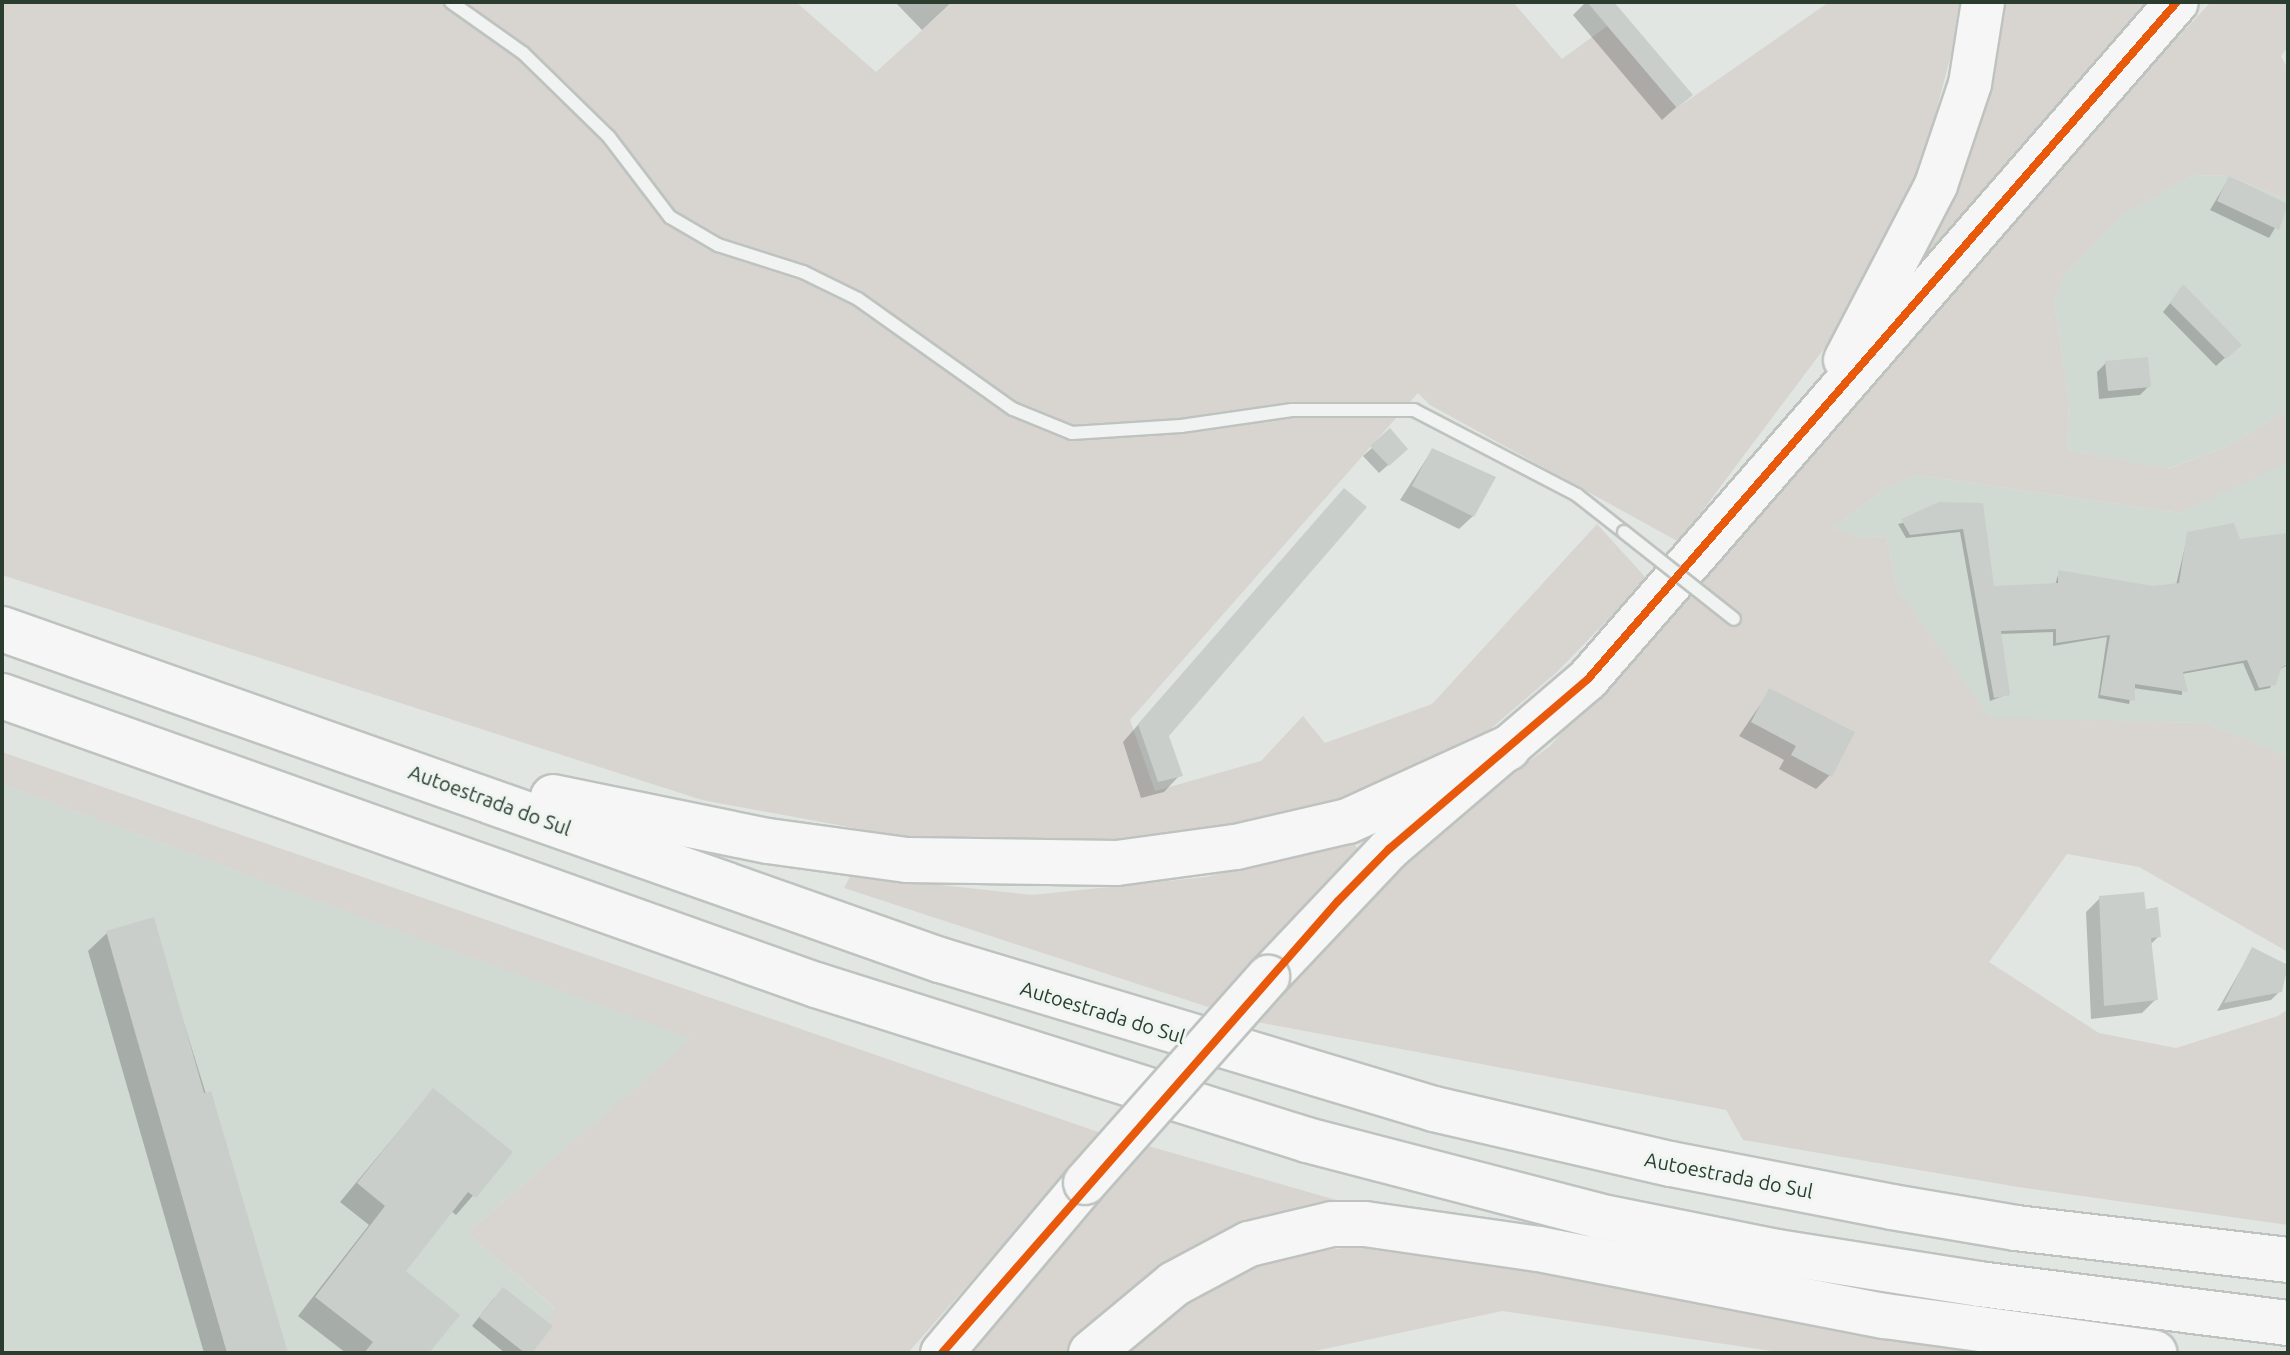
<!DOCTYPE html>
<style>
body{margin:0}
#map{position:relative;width:2290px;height:1355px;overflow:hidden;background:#e1e6e3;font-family:Ubuntu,sans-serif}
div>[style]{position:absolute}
.built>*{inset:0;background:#d0d9d2}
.green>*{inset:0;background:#d8d5d1}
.shadow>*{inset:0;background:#0003}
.building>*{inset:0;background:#cacecb}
.roads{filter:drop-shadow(2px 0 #bec3c0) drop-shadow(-2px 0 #bec3c0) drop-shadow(0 2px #bec3c0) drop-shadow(0 -2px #bec3c0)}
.lane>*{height:12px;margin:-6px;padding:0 6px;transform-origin:6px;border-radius:6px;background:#f0f3f1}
.primary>*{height:42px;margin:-21px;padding:0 21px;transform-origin:21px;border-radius:21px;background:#f5f6f5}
.highway>*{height:44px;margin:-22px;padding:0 22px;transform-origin:22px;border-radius:22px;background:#f5f6f5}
.bridges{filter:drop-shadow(2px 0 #bec3c0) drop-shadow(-2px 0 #bec3c0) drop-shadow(0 2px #bec3c0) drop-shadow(0 -2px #bec3c0)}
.lane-bridge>*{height:12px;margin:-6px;padding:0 6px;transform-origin:6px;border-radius:6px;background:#f0f3f1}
.primary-bridge>*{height:42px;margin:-21px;padding:0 21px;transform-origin:21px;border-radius:21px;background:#f5f6f5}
.cycleway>*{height:8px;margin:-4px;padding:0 4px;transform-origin:4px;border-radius:4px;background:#e8590c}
span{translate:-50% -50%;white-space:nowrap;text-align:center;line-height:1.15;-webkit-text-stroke:6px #eff5f0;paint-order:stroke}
.street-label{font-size:20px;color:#2a3d2f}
.frame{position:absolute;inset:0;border:4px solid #2a3d2f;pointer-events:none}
</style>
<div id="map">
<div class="built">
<i style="clip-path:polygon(2194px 175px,2229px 176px,2288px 200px,2288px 410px,2228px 446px,2167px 469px,2067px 450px,2069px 401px,2054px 302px,2065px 274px,2122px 215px)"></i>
<i style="clip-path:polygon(2284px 461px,2288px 462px,2288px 756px,2204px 723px,1990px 719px,1897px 589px,1886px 536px,1861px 538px,1833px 528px,1886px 488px,1917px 475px,2180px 513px)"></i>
<i style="clip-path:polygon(2px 784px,693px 1039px,467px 1233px,607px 1353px,2px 1353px)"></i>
</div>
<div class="green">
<i style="clip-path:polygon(2px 2px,796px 2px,876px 72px,953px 2px,1513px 2px,1562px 59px,1607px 26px,1677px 108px,1829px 2px,1959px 2px,1960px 21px,1917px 183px,1841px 326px,1679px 542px,1430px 405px,1418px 393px,1130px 720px,1155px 791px,1261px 761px,1303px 716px,1325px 743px,1432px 704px,1597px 524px,1647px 579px,1557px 672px,1467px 749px,1365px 800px,1130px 848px,941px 844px,702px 800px,2px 575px)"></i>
<i style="clip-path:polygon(1997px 2px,2158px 2px,2113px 43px,1922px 265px,1912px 270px)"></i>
<i style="clip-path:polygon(2211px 2px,2288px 2px,2288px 47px,2281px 56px,2288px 69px,2288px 200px,2229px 176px,2194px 175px,2122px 215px,2065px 274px,2054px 302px,2069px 401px,2067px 450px,2168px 469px,2228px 446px,2288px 410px,2288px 462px,2180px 513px,1917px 475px,1886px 488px,1833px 528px,1861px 538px,1886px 536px,1897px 589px,1990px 718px,2204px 723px,2288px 756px,2288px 952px,2139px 867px,2067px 854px,1989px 962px,2099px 1033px,2176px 1048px,2278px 1016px,2288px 1009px,2288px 1225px,2018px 1187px,1743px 1140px,1726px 1110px,1257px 1022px,1414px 845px,1550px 746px,2099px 121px)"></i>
<i style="clip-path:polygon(2px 752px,1101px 1133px,908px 1353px,531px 1353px,555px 1308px,467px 1233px,692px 1039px,2px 784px)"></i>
<i style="clip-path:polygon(1352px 842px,1361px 852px,1211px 1008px,844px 888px,851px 875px,1032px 895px,1206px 877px)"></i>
<i style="clip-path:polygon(1145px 1145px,1354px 1205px,1075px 1353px,960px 1353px)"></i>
<i style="clip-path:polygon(1352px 1247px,1424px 1254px,2018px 1353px,1785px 1353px,1502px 1311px,1306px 1353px,1115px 1353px,1199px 1286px,1284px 1255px)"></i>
</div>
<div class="shadow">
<i style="clip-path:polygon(895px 2px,952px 2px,922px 30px)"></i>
<i style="clip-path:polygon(1586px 2px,1612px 2px,1690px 95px,1662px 120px,1573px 15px)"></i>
<i style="clip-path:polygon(2229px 178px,2288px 206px,2269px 238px,2210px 210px)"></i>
<i style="clip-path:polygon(2183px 287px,2239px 345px,2216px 366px,2163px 312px)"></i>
<i style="clip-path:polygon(2106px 363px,2149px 386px,2140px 395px,2099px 399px,2097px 372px)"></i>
<i style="clip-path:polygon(1372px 448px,1397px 457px,1379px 473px,1363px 456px)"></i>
<i style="clip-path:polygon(1432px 450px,1473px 516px,1459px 529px,1400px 500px)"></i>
<i style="clip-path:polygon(1981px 505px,1993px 588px,2055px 585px,2059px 572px,2153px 588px,2176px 585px,2188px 534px,2238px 541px,2286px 536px,2288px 516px,2288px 665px,2278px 670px,2270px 688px,2255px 691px,2243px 663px,2182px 674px,2182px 695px,2133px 688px,2129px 704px,2098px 698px,2107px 637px,2053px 646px,2053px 632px,1999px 634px,2008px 694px,1990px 701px,1960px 532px,1906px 538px,1898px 524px)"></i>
<i style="clip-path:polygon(1328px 507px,1167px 735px,1180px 775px,1164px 792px,1141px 798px,1123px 742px)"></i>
<i style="clip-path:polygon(1770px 690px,1830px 775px,1816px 789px,1779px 769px,1784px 760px,1739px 736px)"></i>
<i style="clip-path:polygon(2100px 898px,2144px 911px,2159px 936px,2150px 945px,2156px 999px,2142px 1013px,2091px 1019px,2086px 912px)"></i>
<i style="clip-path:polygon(152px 920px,286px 1352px,285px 1353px,204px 1353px,88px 951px,107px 933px)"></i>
<i style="clip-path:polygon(2252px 950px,2288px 967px,2280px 991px,2271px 1000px,2217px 1011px)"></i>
<i style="clip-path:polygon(433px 1090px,511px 1152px,456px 1215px,450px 1210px,403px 1272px,426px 1353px,346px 1353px,298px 1316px,369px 1225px,340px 1202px)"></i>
<i style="clip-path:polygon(494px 1298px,529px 1353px,505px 1353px,472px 1326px)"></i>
</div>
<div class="building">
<i style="clip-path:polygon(1587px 2px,1614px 2px,1693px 95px,1677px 108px)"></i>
<i style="clip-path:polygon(2229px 176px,2288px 204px,2279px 230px,2217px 201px)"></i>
<i style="clip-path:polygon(2183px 284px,2242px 345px,2226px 359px,2170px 303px)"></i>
<i style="clip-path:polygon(2148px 357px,2151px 387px,2108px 391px,2105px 361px)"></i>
<i style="clip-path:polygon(1390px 428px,1408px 449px,1389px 466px,1370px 446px)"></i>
<i style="clip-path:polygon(1432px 448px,1496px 477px,1474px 517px,1412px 486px)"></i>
<i style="clip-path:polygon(1344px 488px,1367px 507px,1169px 736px,1183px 776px,1158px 782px,1138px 724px)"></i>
<i style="clip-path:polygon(1939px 502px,1983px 503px,1994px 586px,2058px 583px,2058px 570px,2153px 586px,2179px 583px,2187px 532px,2234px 523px,2240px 539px,2288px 533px,2288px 664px,2281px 668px,2276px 685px,2259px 688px,2247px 660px,2183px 672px,2188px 692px,2135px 684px,2135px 701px,2100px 695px,2110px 635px,2056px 643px,2056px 629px,2001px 631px,2010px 695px,1994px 698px,1963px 529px,1910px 535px,1901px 519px)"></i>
<i style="clip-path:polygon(1769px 688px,1855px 732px,1832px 777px,1791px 755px,1796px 746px,1751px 722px)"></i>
<i style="clip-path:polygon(2144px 892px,2146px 909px,2158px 907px,2161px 937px,2151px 938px,2158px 1000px,2104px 1006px,2099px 896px)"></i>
<i style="clip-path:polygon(154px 917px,204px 1093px,211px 1091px,288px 1353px,227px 1353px,106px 931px)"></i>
<i style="clip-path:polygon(2252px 947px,2288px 965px,2282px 992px,2224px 1003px)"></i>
<i style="clip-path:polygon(433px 1088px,513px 1152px,476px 1198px,468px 1192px,406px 1271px,460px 1315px,429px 1353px,364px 1353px,373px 1342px,315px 1297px,385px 1206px,357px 1183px)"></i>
<i style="clip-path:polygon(503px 1287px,553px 1326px,532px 1353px,525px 1353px,479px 1317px)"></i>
</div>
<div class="roads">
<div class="lane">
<i style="left:451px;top:2px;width:88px;rotate:35.3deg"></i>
<i style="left:523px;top:53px;width:120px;rotate:44.3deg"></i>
<i style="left:609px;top:137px;width:101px;rotate:52.7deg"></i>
<i style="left:670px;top:217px;width:56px;rotate:30.3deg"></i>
<i style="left:718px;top:245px;width:89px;rotate:17.6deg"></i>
<i style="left:803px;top:272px;width:61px;rotate:26.1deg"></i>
<i style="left:858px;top:299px;width:190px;rotate:35.4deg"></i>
<i style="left:1013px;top:409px;width:64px;rotate:22.1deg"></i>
<i style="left:1072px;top:433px;width:109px;rotate:-3.7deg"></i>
<i style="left:1181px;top:426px;width:112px;rotate:-8.2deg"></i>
<i style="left:1292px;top:410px;width:122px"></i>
<i style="left:1414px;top:410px;width:184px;rotate:27.5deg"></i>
<i style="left:1577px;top:495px;width:60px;rotate:38.2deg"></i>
</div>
<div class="primary">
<i style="left:1845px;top:360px;width:197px;rotate:-62.5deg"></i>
<i style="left:1936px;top:185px;width:107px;rotate:-71.4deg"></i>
<i style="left:1970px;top:84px;width:83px;rotate:-81deg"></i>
<i style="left:1268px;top:977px;width:176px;rotate:-46.6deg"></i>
<i style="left:1389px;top:849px;width:262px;rotate:-40.5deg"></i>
<i style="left:1588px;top:679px;width:897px;rotate:-48.98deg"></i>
<i style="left:942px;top:1353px;width:222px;rotate:-49.9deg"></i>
</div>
<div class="highway">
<i style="left:2px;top:629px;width:995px;rotate:19.44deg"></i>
<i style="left:940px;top:960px;width:516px;rotate:16.78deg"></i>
<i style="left:1434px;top:1109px;width:243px;rotate:13.1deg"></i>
<i style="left:1671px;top:1164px;width:225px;rotate:11deg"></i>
<i style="left:1892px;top:1207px;width:126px;rotate:9.6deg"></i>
<i style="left:2016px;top:1228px;width:274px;rotate:6.7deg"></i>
<i style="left:2px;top:696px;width:864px;rotate:19.55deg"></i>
<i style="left:816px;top:985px;width:515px;rotate:17.52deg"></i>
<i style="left:1307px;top:1140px;width:301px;rotate:14.6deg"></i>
<i style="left:1598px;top:1216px;width:183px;rotate:11.4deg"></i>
<i style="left:1777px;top:1252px;width:205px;rotate:9deg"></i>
<i style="left:1979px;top:1284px;width:311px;rotate:7.2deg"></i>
<i style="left:553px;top:797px;width:219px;rotate:11.6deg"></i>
<i style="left:768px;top:841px;width:140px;rotate:7.8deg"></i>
<i style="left:907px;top:860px;width:210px;rotate:0.8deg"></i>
<i style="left:1117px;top:863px;width:120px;rotate:-7.7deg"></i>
<i style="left:1236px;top:847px;width:115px;rotate:-13.1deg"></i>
<i style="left:1348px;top:821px;width:176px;rotate:-24.5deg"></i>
<i style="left:1091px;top:1353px;width:108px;rotate:-39.7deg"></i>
<i style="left:1174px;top:1284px;width:85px;rotate:-28.1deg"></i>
<i style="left:1249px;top:1244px;width:85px;rotate:-13.5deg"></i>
<i style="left:1332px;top:1224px;width:33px"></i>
<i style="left:1365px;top:1224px;width:176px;rotate:8.2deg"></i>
<i style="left:1539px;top:1249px;width:352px;rotate:11deg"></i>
<i style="left:1885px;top:1316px;width:272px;rotate:7.8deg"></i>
</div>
</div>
<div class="bridges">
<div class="lane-bridge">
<i style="left:1624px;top:532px;width:140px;rotate:38.3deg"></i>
</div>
<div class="primary-bridge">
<i style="left:1085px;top:1183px;width:276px;rotate:-48.4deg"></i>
</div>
</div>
<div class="cycleway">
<i style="left:942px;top:1353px;width:601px;rotate:-48.78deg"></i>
<i style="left:1338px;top:901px;width:73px;rotate:-45.6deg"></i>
<i style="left:1389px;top:849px;width:262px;rotate:-40.5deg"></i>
<i style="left:1588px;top:679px;width:897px;rotate:-48.98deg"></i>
</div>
<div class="street-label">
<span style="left:490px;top:800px;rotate:20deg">Autoestrada do Sul</span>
<span style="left:1103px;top:1012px;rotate:17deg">Autoestrada do Sul</span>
<span style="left:1729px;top:1175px;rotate:11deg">Autoestrada do Sul</span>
</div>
<div class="frame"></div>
</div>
